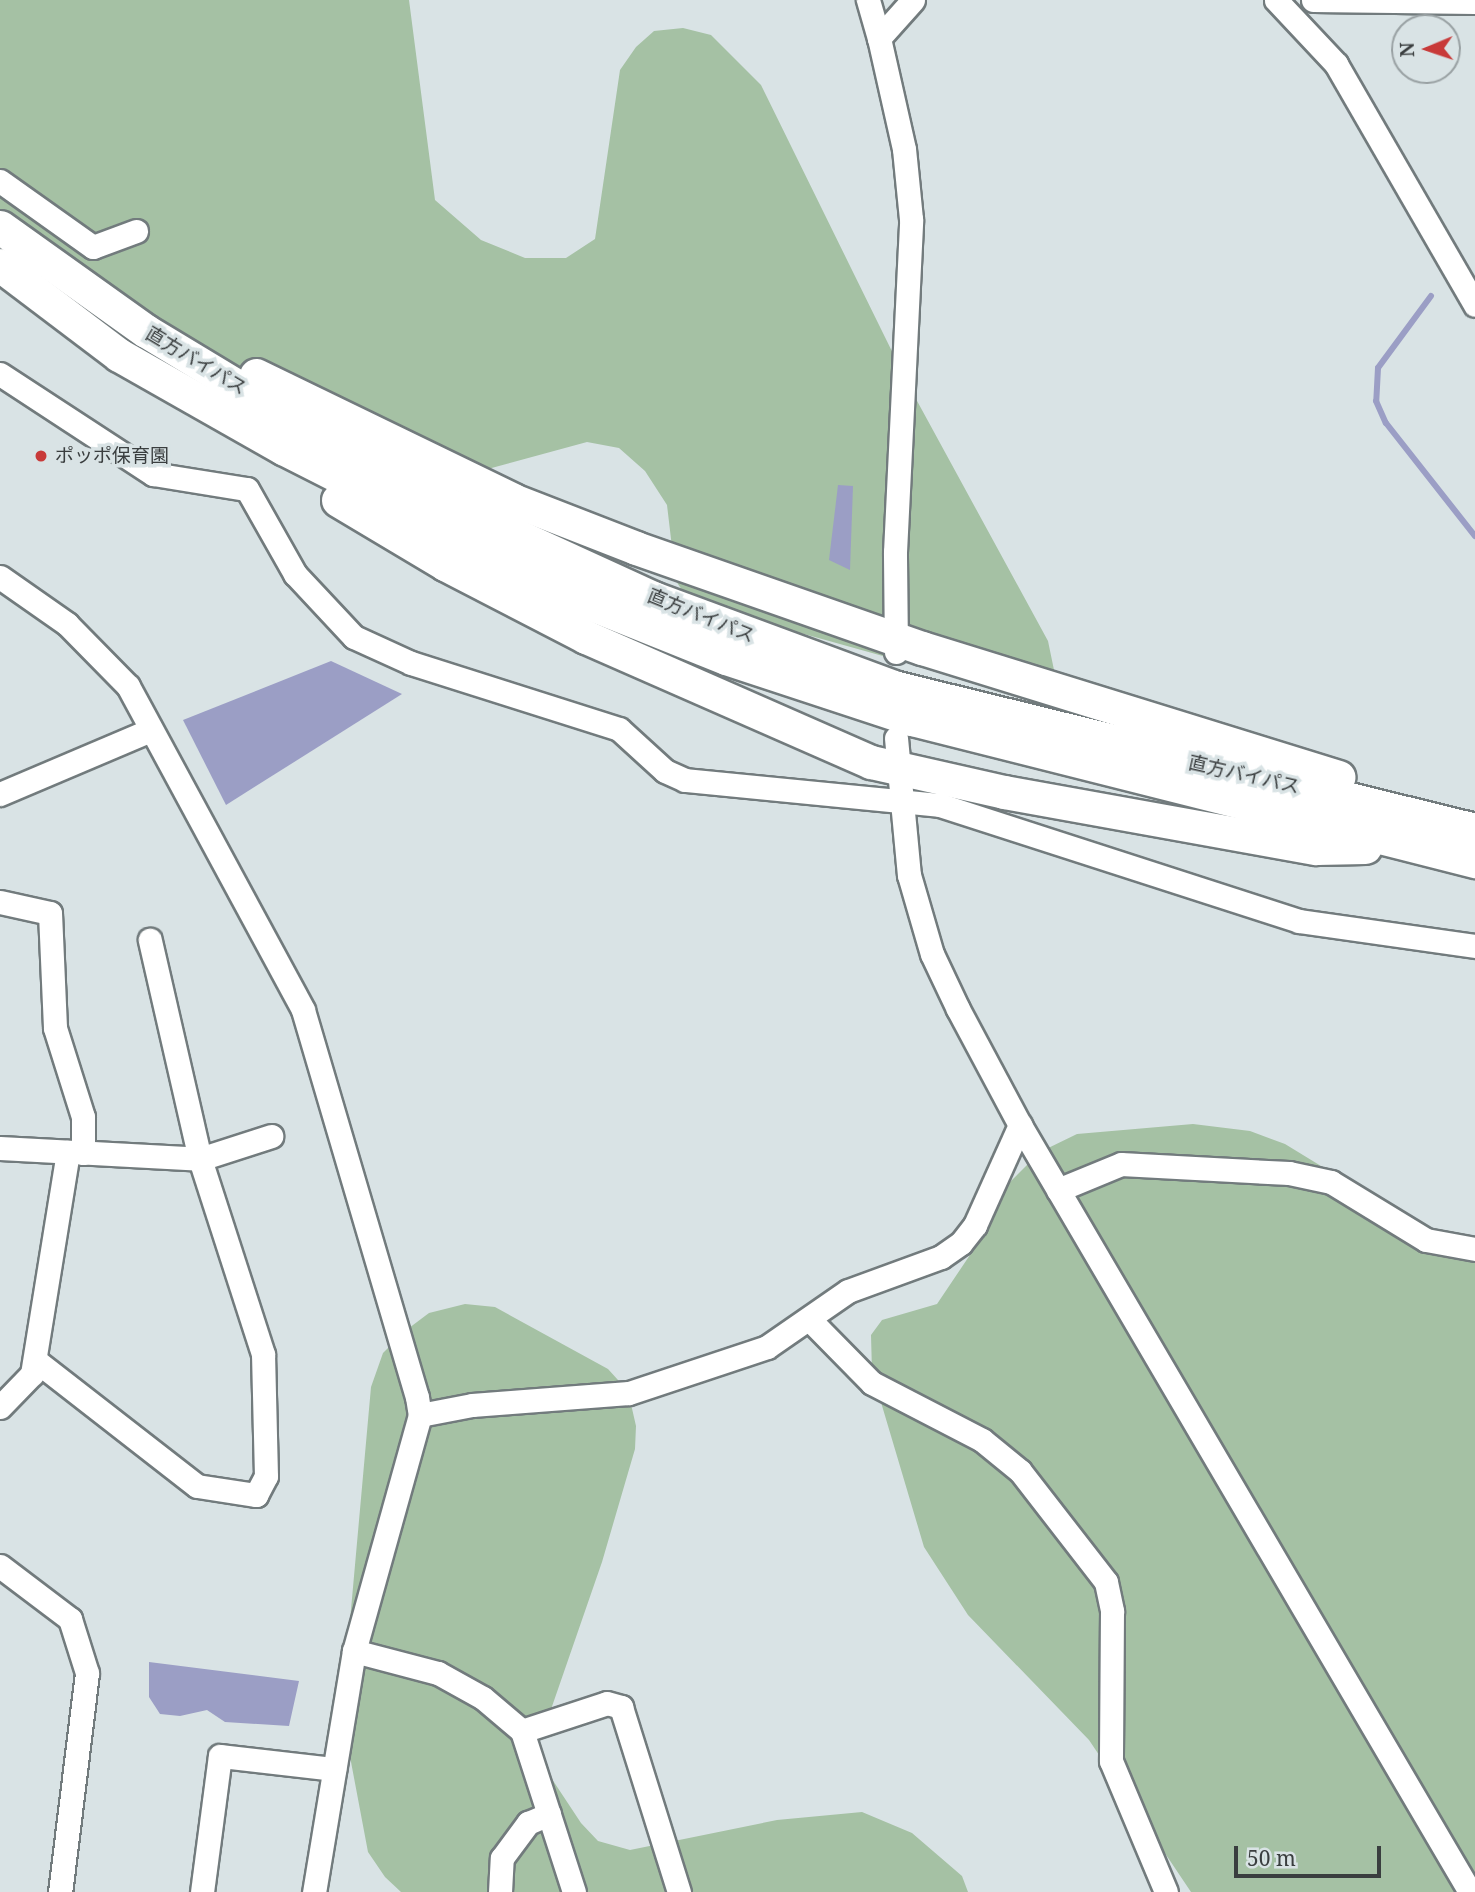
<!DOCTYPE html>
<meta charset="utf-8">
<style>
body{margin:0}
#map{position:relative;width:1475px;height:1892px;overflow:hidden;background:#d9e3e5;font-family:"Noto Serif","Noto Sans JP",serif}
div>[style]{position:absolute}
.green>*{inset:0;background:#a5c1a4}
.water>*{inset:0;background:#9b9ec5}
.stream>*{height:6px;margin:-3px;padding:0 3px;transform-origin:3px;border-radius:3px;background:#9b9ec5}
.roads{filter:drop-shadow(2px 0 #727b7d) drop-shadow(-2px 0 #727b7d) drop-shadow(0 2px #727b7d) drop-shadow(0 -2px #727b7d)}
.minor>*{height:23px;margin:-11.5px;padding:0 11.5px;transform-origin:11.5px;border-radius:11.5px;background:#fff}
.highway>*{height:33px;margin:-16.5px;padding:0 16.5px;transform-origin:16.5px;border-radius:16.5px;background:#fff}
.dots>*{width:19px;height:19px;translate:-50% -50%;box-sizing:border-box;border:4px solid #d9e3e5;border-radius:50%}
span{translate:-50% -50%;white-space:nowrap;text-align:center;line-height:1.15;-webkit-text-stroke:7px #d9e3e5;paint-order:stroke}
.street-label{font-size:19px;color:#3a3e3f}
.poi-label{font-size:19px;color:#3a3e3f}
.left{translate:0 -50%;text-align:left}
.north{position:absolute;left:1391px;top:14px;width:70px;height:70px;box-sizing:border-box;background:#d9e3e5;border:2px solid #99a1a3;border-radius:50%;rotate:268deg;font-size:19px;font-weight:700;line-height:28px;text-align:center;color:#3a3e3f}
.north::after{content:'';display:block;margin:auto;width:24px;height:32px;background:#c83a39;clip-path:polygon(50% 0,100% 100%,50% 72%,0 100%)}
.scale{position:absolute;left:1234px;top:1846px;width:147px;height:32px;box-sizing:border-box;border:4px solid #3a3e3f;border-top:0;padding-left:9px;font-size:21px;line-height:24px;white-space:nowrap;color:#3a3e3f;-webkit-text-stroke:5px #d9e3e5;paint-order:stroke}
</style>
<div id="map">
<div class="green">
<i style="clip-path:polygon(0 0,409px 0,435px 200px,481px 240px,525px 258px,566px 258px,595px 239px,620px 70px,636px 47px,654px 31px,683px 28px,711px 35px,761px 85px,910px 388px,1048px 641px,1054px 670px,1047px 678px,1001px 689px,690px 602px,676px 581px,667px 505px,645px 471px,619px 448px,587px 442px,451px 479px,299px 446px,0 268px)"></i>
<i style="clip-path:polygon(1193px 1124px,1250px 1131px,1285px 1144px,1411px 1221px,1475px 1250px,1475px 1892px,1191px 1892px,1089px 1740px,968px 1615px,924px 1547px,872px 1372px,871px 1335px,882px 1320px,937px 1304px,976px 1246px,1005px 1187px,1040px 1152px,1077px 1134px)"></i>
<i style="clip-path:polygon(465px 1304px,495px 1307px,608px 1369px,628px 1391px,636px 1426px,635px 1449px,602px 1562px,539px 1744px,544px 1767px,581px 1823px,598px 1841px,630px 1850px,777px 1820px,862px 1812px,912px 1833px,962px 1876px,968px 1892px,401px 1892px,385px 1877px,368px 1852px,348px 1746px,347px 1654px,371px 1387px,383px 1353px,405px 1331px,429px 1313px)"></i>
</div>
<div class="water">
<i style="clip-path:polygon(838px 485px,853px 486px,850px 570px,829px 560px)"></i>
<i style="clip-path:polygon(331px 661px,402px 694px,226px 805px,183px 720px)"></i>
<i style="clip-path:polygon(149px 1662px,299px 1681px,289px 1726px,225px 1722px,207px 1710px,180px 1716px,160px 1714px,149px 1697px)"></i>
</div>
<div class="stream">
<i style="left:1431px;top:296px;width:89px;rotate:126.4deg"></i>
<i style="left:1378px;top:368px;width:33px;rotate:93deg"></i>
<i style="left:1376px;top:401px;width:24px;rotate:66deg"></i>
<i style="left:1386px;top:423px;width:144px;rotate:51.8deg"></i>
</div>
<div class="roads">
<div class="minor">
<i style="left:868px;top:0;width:40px;rotate:74deg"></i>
<i style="left:1276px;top:0;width:88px;rotate:46.8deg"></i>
<i style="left:1336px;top:64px;width:278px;rotate:60deg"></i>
<i style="left:1313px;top:0;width:162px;rotate:0.7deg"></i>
<i style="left:0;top:181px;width:114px;rotate:35.4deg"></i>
<i style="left:93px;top:247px;width:46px;rotate:-20.4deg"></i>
<i style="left:0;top:374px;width:183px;rotate:33.2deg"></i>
<i style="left:153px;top:474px;width:95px;rotate:9.1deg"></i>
<i style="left:247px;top:489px;width:98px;rotate:60.5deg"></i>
<i style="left:295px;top:574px;width:86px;rotate:46.9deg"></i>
<i style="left:354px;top:637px;width:63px;rotate:24.5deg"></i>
<i style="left:411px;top:663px;width:218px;rotate:17.6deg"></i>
<i style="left:619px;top:729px;width:62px;rotate:42.4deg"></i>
<i style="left:665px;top:771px;width:22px;rotate:24deg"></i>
<i style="left:685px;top:780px;width:256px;rotate:5.6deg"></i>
<i style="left:940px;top:805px;width:377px;rotate:17.9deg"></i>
<i style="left:1299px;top:921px;width:178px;rotate:8.1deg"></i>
<i style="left:0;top:577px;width:82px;rotate:35deg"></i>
<i style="left:67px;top:624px;width:87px;rotate:45.5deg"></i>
<i style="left:128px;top:686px;width:368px;rotate:61.6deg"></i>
<i style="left:303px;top:1010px;width:403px;rotate:73.6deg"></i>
<i style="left:417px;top:1397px;width:18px;rotate:81deg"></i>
<i style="left:420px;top:1415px;width:245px;rotate:105.6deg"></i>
<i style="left:354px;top:1651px;width:244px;rotate:99.4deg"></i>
<i style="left:896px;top:652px;width:100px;rotate:-90.6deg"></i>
<i style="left:895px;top:552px;width:333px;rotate:-87.2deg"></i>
<i style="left:911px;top:219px;width:70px;rotate:-95.7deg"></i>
<i style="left:904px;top:149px;width:114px;rotate:-102.7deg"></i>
<i style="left:879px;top:38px;width:51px;rotate:-48.2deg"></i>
<i style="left:896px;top:738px;width:138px;rotate:84.6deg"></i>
<i style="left:909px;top:875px;width:82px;rotate:73.8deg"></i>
<i style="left:932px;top:954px;width:61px;rotate:64.7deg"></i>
<i style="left:958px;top:1009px;width:132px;rotate:61.9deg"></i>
<i style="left:1020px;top:1125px;width:889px;rotate:59.6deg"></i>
<i style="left:0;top:794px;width:164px;rotate:-23deg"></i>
<i style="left:0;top:902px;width:51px;rotate:12.4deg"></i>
<i style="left:50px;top:913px;width:115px;rotate:87.5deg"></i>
<i style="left:55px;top:1028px;width:93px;rotate:72.5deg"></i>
<i style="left:83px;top:1117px;width:36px;rotate:90deg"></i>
<i style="left:0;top:1148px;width:200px;rotate:3.1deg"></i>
<i style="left:200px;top:1159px;width:75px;rotate:-17.9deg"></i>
<i style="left:1058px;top:1190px;width:68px;rotate:-22.4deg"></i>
<i style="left:1121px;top:1164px;width:168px;rotate:3.1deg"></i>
<i style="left:1289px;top:1173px;width:43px;rotate:12.1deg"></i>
<i style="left:1331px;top:1182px;width:111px;rotate:31.4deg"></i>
<i style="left:1426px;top:1240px;width:50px;rotate:10.4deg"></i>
<i style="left:810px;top:1320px;width:88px;rotate:45.5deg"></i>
<i style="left:872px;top:1383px;width:124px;rotate:27.4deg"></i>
<i style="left:982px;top:1440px;width:49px;rotate:39.2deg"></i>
<i style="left:1020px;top:1471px;width:140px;rotate:52.2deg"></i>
<i style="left:1106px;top:1582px;width:30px;rotate:78deg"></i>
<i style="left:1112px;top:1611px;width:150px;rotate:90.4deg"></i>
<i style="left:1111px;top:1761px;width:142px;rotate:67.2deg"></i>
<i style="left:35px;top:1360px;width:205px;rotate:37.9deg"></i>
<i style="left:197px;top:1486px;width:60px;rotate:8.7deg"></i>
<i style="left:256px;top:1495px;width:21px;rotate:-62deg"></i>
<i style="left:266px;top:1476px;width:122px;rotate:-91.4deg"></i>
<i style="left:263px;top:1354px;width:205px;rotate:-107.9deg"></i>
<i style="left:200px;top:1159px;width:225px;rotate:-102.9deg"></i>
<i style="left:0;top:1407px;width:46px;rotate:-45.9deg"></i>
<i style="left:32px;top:1374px;width:225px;rotate:-80.8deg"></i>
<i style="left:420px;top:1415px;width:53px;rotate:-10.9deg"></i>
<i style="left:472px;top:1405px;width:157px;rotate:-4.4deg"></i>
<i style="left:629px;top:1393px;width:145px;rotate:-18.4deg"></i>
<i style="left:767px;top:1347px;width:98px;rotate:-34.7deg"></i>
<i style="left:848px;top:1291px;width:99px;rotate:-20.1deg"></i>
<i style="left:941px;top:1257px;width:24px;rotate:-35deg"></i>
<i style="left:961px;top:1243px;width:23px;rotate:-52deg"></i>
<i style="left:975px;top:1225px;width:110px;rotate:-65.8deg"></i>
<i style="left:0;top:1566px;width:88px;rotate:37.1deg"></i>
<i style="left:70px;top:1619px;width:57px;rotate:72.5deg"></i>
<i style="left:87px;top:1673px;width:221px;rotate:97deg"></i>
<i style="left:354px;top:1651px;width:87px;rotate:14.7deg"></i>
<i style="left:438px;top:1673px;width:51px;rotate:29.1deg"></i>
<i style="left:483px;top:1698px;width:51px;rotate:40.2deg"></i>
<i style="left:522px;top:1731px;width:169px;rotate:72.1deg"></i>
<i style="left:522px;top:1731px;width:89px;rotate:-18.2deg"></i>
<i style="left:607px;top:1703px;width:15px;rotate:16deg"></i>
<i style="left:621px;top:1707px;width:194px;rotate:72.6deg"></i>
<i style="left:202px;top:1892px;width:137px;rotate:-82.5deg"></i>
<i style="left:220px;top:1756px;width:115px;rotate:6.5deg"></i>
<i style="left:500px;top:1892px;width:34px;rotate:-87deg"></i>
<i style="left:502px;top:1858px;width:44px;rotate:-53.4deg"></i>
<i style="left:528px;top:1823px;width:23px;rotate:-23deg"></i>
</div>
<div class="highway">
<i style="left:0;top:227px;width:179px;rotate:35.5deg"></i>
<i style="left:146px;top:331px;width:178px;rotate:31.2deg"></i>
<i style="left:298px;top:423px;width:170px;rotate:28.4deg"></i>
<i style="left:448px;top:504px;width:226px;rotate:24.6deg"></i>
<i style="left:653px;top:598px;width:256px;rotate:20.3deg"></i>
<i style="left:893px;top:687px;width:599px;rotate:13.8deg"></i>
<i style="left:0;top:265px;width:149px;rotate:37.1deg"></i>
<i style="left:119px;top:355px;width:189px;rotate:29.6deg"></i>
<i style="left:283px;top:448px;width:345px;rotate:26.9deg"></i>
<i style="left:591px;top:604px;width:145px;rotate:21.8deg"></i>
<i style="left:726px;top:658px;width:196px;rotate:18.2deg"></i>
<i style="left:912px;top:719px;width:581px;rotate:14.16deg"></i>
<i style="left:256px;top:375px;width:286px;rotate:25.9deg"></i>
<i style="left:513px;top:500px;width:132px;rotate:21.3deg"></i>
<i style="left:636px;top:548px;width:303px;rotate:19.3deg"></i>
<i style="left:922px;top:648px;width:436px;rotate:17.2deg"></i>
<i style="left:338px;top:500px;width:125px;rotate:30.9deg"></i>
<i style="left:445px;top:564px;width:159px;rotate:27.4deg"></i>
<i style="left:586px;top:637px;width:311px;rotate:23.7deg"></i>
<i style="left:871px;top:762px;width:136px;rotate:12.7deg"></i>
<i style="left:1004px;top:792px;width:317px;rotate:10.2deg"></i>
<i style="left:1316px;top:848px;width:49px;rotate:-1.2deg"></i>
</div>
</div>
<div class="dots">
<i style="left:41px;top:456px;background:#c83a39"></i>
</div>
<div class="street-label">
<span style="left:196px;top:361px;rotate:31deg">直方バイパス</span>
<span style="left:701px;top:616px;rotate:22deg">直方バイパス</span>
<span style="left:1244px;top:775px;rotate:13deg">直方バイパス</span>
</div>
<div class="poi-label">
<span class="left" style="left:55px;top:456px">ポッポ保育園</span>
</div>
<div class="north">N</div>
<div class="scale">50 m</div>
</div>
